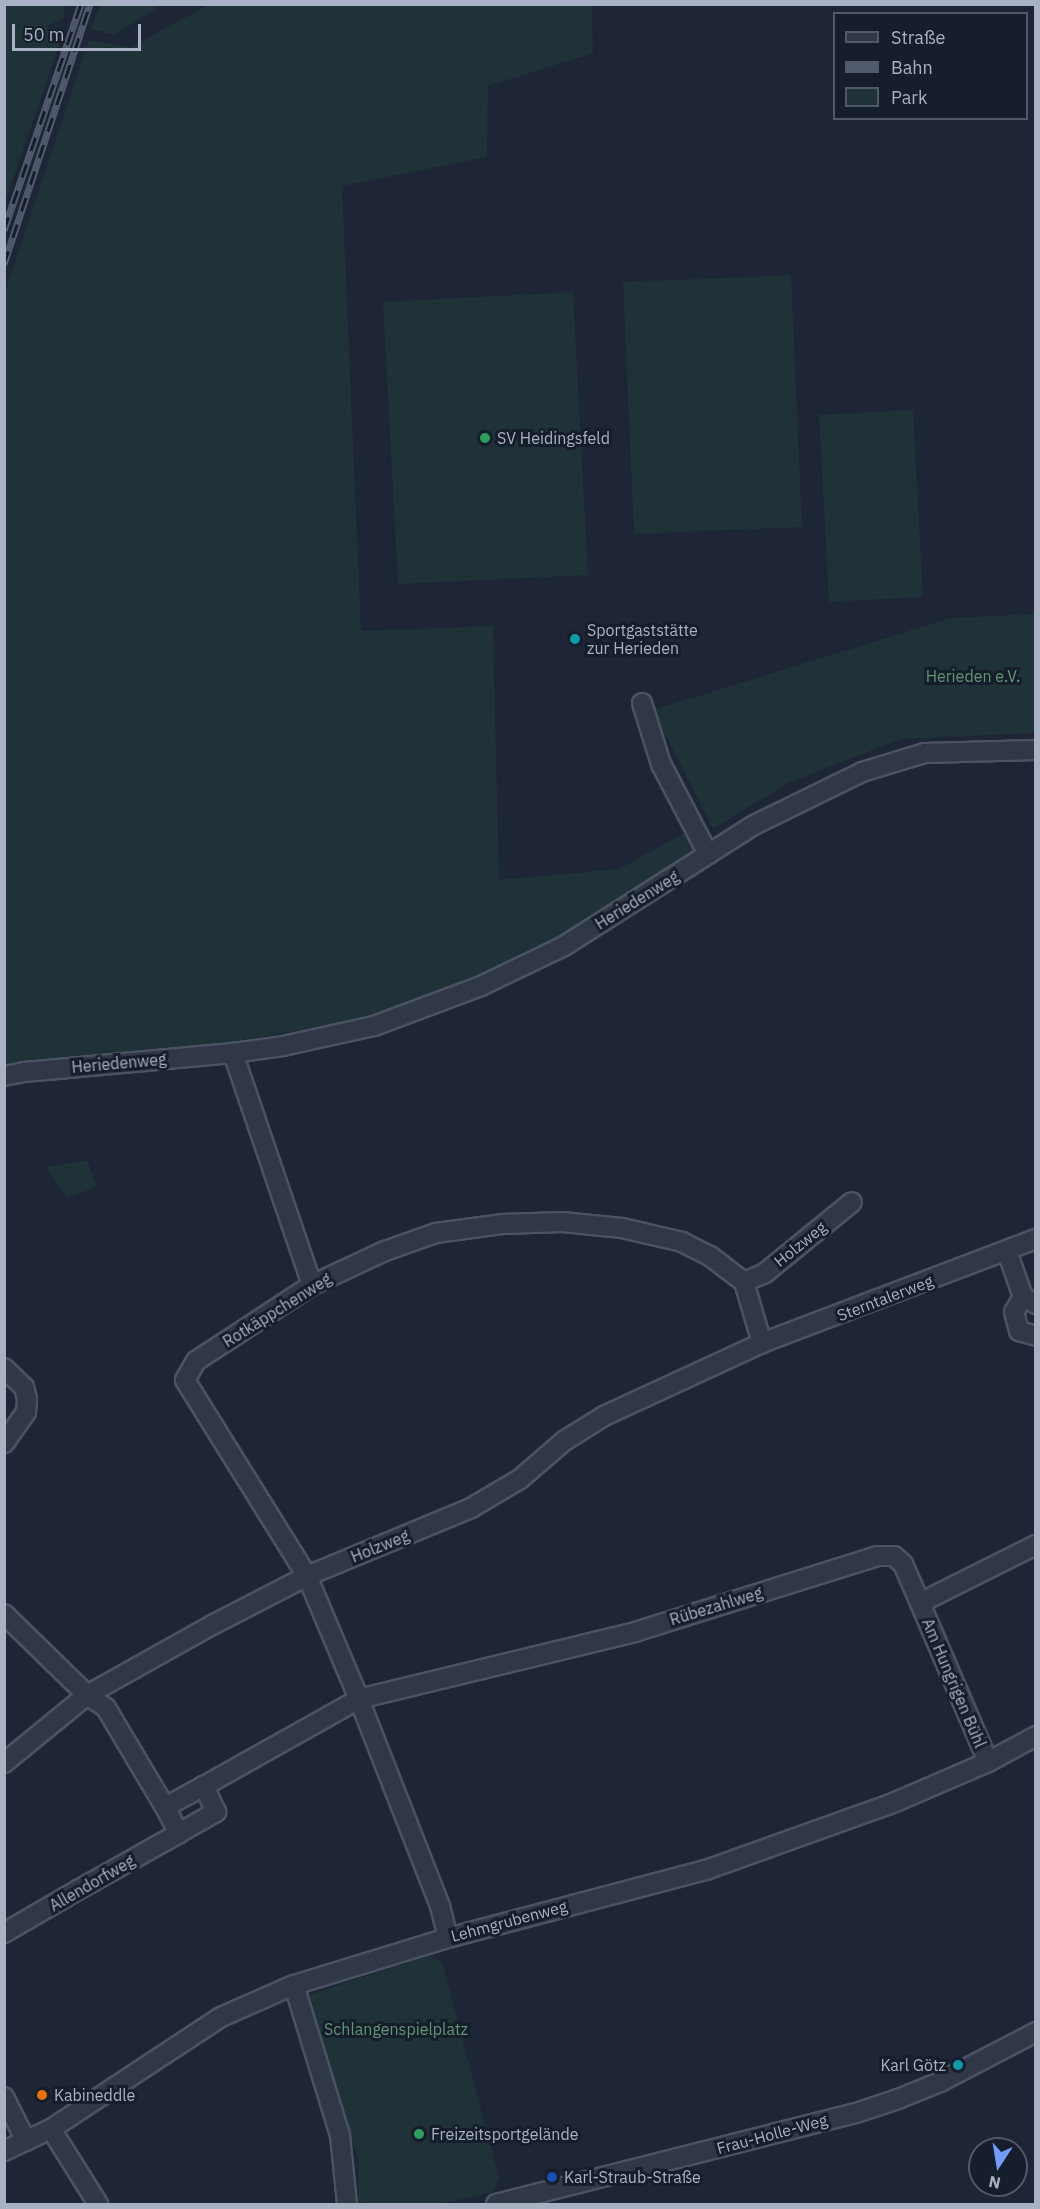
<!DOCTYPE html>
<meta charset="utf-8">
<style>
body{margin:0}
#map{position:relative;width:1040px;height:2209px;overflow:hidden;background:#1d2536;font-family:"IBM Plex Sans",sans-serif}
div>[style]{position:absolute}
.green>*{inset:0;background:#1f3237}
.roads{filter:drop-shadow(2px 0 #4b5262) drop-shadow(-2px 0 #4b5262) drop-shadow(0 2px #4b5262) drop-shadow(0 -2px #4b5262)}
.minor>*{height:18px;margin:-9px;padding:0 9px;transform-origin:9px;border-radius:9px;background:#303747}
.rail>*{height:7px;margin-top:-3.5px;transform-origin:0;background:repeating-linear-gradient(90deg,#161d2b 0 14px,#525b6e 0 28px);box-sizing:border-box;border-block:2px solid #525b6e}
.dots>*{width:16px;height:16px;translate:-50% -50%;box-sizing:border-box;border:3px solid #161d2b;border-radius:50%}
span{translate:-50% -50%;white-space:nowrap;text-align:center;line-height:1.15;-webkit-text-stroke:6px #161d2b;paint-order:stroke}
.poi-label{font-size:16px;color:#a9b1c5}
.left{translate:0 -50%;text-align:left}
.right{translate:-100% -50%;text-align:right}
.park-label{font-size:16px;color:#609672}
.street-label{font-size:16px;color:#a9b1c5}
.frame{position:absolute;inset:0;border:6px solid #a9b1c5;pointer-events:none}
.legend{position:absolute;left:833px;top:12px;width:195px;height:108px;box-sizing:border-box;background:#161d2b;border:2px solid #515869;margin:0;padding:8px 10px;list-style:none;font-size:18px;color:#a9b1c5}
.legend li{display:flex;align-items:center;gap:12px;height:30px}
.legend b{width:30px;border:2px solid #515869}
.north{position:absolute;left:968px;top:2137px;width:60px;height:60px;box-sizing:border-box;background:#161d2b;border:2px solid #515869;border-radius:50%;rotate:192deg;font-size:16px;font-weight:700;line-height:24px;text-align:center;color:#a9b1c5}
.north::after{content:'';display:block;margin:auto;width:21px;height:27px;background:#749cff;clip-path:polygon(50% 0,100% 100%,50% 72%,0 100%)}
.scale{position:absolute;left:12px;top:24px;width:129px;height:27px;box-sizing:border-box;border:3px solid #a9b1c5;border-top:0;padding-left:8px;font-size:18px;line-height:21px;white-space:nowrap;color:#a9b1c5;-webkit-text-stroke:4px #161d2b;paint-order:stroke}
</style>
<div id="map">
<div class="green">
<i style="clip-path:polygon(5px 4px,66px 5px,63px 18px,46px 27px,64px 30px,5px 203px)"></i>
<i style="clip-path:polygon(101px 5px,101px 4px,161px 5px,115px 35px,91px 29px)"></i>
<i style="clip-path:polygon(208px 5px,592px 5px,593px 53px,488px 86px,487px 157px,342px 186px,361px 631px,493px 626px,499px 880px,619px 869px,684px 833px,698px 852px,560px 938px,473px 978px,370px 1018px,230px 1042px,5px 1064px,5px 292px,89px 40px,131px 47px)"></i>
<i style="clip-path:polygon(791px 275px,802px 527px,634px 534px,623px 282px)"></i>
<i style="clip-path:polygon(573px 292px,588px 575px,398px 584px,383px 302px)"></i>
<i style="clip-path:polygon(913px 410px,923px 597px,829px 602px,819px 415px)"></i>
<i style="clip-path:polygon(1035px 614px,1035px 733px,901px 739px,788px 783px,713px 829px,653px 710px,951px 618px)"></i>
<i style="clip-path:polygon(87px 1160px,97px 1187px,67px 1198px,46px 1167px)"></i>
<i style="clip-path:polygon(429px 1956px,442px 1962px,499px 2178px,493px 2192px,440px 2204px,362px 2204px,358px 2200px,359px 2161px,305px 1999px,314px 1993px)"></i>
</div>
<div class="roads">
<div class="minor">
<i style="left:642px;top:703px;width:64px;rotate:72.7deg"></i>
<i style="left:661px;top:764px;width:102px;rotate:62.4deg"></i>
<i style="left:233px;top:1053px;width:245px;rotate:71.2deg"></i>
<i style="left:4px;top:1076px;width:21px;rotate:-11deg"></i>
<i style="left:25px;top:1072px;width:209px;rotate:-5.2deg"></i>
<i style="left:233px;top:1053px;width:50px;rotate:-8deg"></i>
<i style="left:283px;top:1046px;width:93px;rotate:-12.4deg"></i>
<i style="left:374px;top:1026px;width:114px;rotate:-20.5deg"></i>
<i style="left:481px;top:986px;width:92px;rotate:-25.7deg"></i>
<i style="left:564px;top:946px;width:225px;rotate:-32.5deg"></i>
<i style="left:754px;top:825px;width:120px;rotate:-26.1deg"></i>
<i style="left:862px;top:772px;width:66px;rotate:-16.8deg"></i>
<i style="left:925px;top:753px;width:111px;rotate:-1.5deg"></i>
<i style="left:1007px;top:1251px;width:49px;rotate:70.8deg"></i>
<i style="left:1023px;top:1297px;width:15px;rotate:28deg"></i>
<i style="left:744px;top:1282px;width:23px;rotate:-23deg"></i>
<i style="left:765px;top:1273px;width:112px;rotate:-39.2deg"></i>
<i style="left:1023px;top:1297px;width:17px;rotate:121deg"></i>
<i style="left:1014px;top:1312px;width:20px;rotate:75deg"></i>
<i style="left:1019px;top:1331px;width:18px;rotate:16deg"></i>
<i style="left:4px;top:1368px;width:28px;rotate:44deg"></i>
<i style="left:24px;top:1387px;width:12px;rotate:76deg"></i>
<i style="left:27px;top:1399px;width:13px;rotate:94deg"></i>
<i style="left:26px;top:1412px;width:38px;rotate:125deg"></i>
<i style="left:920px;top:1603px;width:173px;rotate:66.8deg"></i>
<i style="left:4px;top:1614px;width:116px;rotate:44.3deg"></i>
<i style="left:87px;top:1695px;width:23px;rotate:34deg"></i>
<i style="left:106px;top:1708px;width:115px;rotate:59.2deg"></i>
<i style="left:4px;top:1763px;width:107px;rotate:-39.3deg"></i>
<i style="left:87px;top:1695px;width:145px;rotate:-29.2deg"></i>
<i style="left:214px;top:1624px;width:105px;rotate:-27.3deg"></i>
<i style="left:307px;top:1576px;width:178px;rotate:-22.5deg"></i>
<i style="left:471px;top:1508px;width:57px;rotate:-30.6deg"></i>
<i style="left:520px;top:1479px;width:58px;rotate:-40.8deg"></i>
<i style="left:564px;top:1441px;width:47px;rotate:-32deg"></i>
<i style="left:604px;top:1416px;width:174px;rotate:-24.8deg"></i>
<i style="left:762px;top:1343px;width:293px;rotate:-20.8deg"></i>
<i style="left:204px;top:1786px;width:178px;rotate:-29.3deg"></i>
<i style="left:359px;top:1699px;width:284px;rotate:-13.6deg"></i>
<i style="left:635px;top:1632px;width:254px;rotate:-17.4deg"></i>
<i style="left:877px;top:1556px;width:17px"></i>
<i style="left:894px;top:1556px;width:12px;rotate:42deg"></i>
<i style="left:903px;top:1564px;width:43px;rotate:66.4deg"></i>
<i style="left:920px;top:1603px;width:130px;rotate:-26.6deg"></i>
<i style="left:4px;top:1933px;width:86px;rotate:-30.2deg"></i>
<i style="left:78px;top:1890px;width:116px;rotate:-29.4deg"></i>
<i style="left:179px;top:1833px;width:43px;rotate:-29.6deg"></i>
<i style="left:216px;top:1812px;width:29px;rotate:-115deg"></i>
<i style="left:204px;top:1786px;width:44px;rotate:151.7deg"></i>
<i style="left:165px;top:1807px;width:30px;rotate:62deg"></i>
<i style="left:448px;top:1938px;width:33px;rotate:-104deg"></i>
<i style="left:440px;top:1906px;width:222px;rotate:-111.4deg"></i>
<i style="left:359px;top:1699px;width:134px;rotate:-112.9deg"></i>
<i style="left:307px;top:1576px;width:231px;rotate:-121.9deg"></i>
<i style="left:185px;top:1380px;width:22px;rotate:-60deg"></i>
<i style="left:196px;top:1361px;width:139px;rotate:-33.2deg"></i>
<i style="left:312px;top:1285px;width:81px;rotate:-25deg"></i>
<i style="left:385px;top:1251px;width:54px;rotate:-19.4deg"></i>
<i style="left:436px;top:1233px;width:68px;rotate:-7.7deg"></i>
<i style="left:503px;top:1224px;width:59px;rotate:-1.9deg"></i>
<i style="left:562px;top:1222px;width:60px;rotate:5.7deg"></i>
<i style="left:622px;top:1228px;width:62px;rotate:13.1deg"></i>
<i style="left:682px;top:1242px;width:31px;rotate:27deg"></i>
<i style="left:710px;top:1256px;width:43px;rotate:37.4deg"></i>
<i style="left:744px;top:1282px;width:64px;rotate:73.6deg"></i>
<i style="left:294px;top:1985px;width:157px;rotate:73deg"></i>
<i style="left:340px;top:2135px;width:69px;rotate:84.2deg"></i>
<i style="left:4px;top:2097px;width:49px;rotate:63.4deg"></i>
<i style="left:51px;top:2129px;width:89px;rotate:57.9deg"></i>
<i style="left:4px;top:2151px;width:52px;rotate:-25.1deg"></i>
<i style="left:51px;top:2129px;width:204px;rotate:-33.4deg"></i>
<i style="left:221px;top:2017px;width:80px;rotate:-23.7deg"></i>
<i style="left:294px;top:1985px;width:161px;rotate:-17deg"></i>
<i style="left:448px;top:1938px;width:267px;rotate:-14.8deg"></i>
<i style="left:706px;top:1870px;width:199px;rotate:-19.7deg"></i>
<i style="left:893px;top:1803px;width:103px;rotate:-23.3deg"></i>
<i style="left:988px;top:1762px;width:55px;rotate:-28.4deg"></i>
<i style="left:496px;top:2204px;width:371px;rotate:-14.2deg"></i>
<i style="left:856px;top:2113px;width:44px;rotate:-18.4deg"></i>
<i style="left:898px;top:2099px;width:45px;rotate:-22deg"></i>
<i style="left:940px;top:2082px;width:108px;rotate:-27.5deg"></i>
</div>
</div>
<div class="rail">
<i style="left:4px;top:230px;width:239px;rotate:-71.2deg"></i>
<i style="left:4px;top:264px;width:274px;rotate:-71.7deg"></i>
</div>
<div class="dots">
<i style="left:485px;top:438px;background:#2e9e5b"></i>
<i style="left:575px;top:639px;background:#0f9aa8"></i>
<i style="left:958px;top:2065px;background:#0f9aa8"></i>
<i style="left:42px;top:2095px;background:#e8710a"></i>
<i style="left:419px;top:2134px;background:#2e9e5b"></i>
<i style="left:552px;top:2177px;background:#1a4fb4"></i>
</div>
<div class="poi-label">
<span class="left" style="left:497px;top:438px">SV Heidingsfeld</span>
<span class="left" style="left:587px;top:639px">Sportgaststätte<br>zur Herieden</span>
<span class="right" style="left:946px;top:2065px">Karl Götz</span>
<span class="left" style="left:54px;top:2095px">Kabineddle</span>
<span class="left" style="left:431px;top:2134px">Freizeitsportgelände</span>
<span class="left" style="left:564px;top:2177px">Karl-Straub-Straße</span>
</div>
<div class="park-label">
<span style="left:973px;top:676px">Herieden e.V.</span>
<span style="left:396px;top:2029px">Schlangenspielplatz</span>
</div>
<div class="street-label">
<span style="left:637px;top:900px;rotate:-32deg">Heriedenweg</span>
<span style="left:119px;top:1063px;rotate:-5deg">Heriedenweg</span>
<span style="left:800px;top:1244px;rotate:-39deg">Holzweg</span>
<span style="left:885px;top:1298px;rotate:-21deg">Sterntalerweg</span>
<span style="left:277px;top:1310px;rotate:-32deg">Rotkäppchenweg</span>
<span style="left:380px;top:1546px;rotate:-22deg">Holzweg</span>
<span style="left:716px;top:1606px;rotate:-17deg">Rübezahlweg</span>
<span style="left:954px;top:1683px;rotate:67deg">Am Hungrigen Bühl</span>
<span style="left:92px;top:1883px;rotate:-30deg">Allendorfweg</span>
<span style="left:509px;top:1921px;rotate:-15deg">Lehmgrubenweg</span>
<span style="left:772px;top:2134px;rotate:-15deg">Frau-Holle-Weg</span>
</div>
<div class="frame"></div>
<ul class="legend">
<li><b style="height:8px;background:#303747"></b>Straße</li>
<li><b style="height:8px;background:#525b6e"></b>Bahn</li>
<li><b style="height:16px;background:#1f3237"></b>Park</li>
</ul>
<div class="north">N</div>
<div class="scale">50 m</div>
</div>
